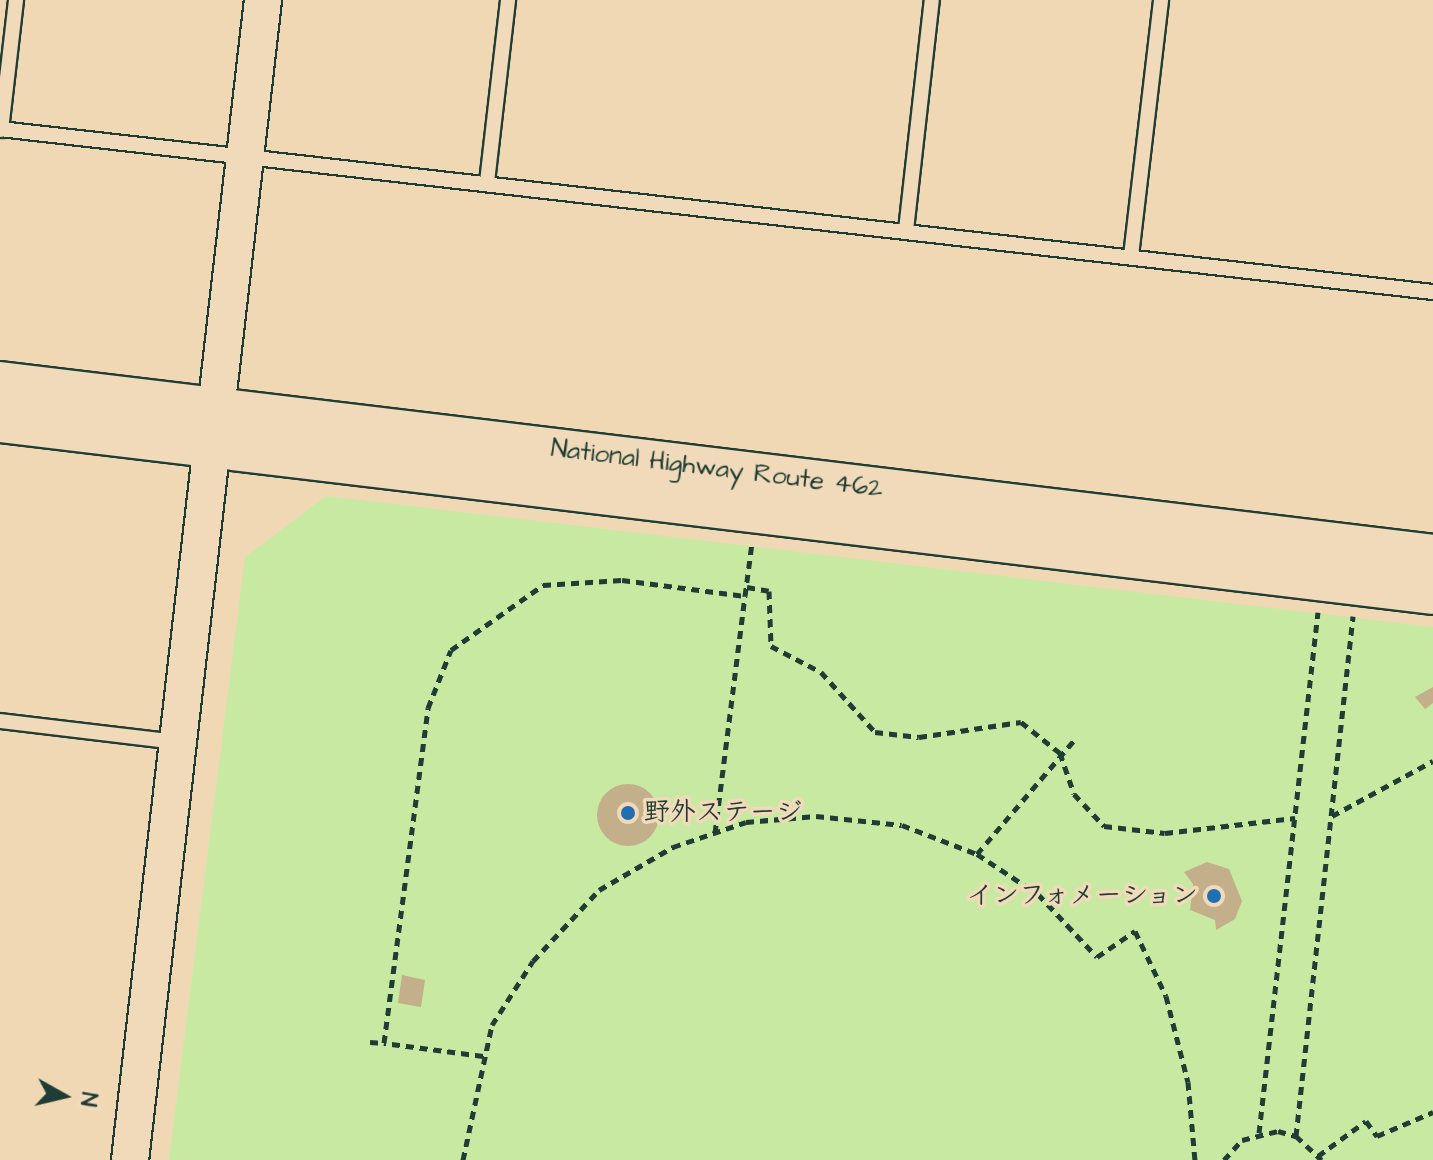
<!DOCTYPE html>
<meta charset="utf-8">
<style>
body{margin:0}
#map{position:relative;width:1433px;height:1160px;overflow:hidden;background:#f1d8b5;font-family:"Architects Daughter","Klee One",sans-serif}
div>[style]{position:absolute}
.green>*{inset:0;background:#c7e9a1}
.building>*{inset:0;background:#c4af8b}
.round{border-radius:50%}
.path>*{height:5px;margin-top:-2.5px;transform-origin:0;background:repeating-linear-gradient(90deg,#1f3d34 0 8px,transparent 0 14px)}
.roads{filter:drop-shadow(2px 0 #1f3d34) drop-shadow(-2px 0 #1f3d34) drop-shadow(0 2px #1f3d34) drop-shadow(0 -2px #1f3d34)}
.service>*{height:14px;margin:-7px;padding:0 7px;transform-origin:7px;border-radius:7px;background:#f1daba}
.tertiary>*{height:36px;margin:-18px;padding:0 18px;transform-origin:18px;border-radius:18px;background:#f1daba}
.trunk>*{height:44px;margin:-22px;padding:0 22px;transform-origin:22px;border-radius:22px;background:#f1daba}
.dots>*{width:22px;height:22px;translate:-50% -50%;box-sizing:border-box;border:4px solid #f1daba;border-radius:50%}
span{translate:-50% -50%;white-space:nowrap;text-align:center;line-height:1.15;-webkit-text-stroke:7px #f1daba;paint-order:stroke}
.street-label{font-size:26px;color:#1f3d34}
.poi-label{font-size:26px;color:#1f3d34;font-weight:700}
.left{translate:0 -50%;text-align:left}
.right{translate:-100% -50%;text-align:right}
.north{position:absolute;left:24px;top:1056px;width:80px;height:80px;-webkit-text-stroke:6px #f1daba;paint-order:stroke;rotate:98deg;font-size:22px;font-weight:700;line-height:32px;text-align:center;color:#1f3d34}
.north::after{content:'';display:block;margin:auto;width:28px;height:36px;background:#1f3d34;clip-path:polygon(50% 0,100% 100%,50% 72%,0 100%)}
</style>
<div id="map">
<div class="green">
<i style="clip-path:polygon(326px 496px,1433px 627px,1433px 1160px,169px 1160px,245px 557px)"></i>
</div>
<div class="building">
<i style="clip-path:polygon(1433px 687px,1433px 703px,1425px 709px,1415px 697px)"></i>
<i class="round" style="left:597px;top:784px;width:62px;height:62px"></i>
<i style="clip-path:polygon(1207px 862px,1229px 869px,1242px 901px,1235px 919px,1216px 930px,1215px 920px,1190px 910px,1193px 884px,1184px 872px)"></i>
<i style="clip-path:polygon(402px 975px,425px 980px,421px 1007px,398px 1003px)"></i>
</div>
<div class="path">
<i style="left:747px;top:587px;width:22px;rotate:10deg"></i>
<i style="left:769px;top:591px;width:55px;rotate:87.9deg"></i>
<i style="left:771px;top:646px;width:56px;rotate:27.5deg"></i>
<i style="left:821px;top:672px;width:81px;rotate:48deg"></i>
<i style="left:875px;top:732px;width:44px;rotate:6.5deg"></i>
<i style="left:919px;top:737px;width:103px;rotate:-8.4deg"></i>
<i style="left:1021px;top:722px;width:50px;rotate:38.5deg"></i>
<i style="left:1060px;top:753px;width:43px;rotate:71.1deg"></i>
<i style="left:1074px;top:794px;width:44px;rotate:46.8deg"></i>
<i style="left:1104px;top:826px;width:61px;rotate:6.5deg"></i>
<i style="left:1165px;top:833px;width:131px;rotate:-6.6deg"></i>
<i style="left:1332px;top:816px;width:115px;rotate:-28.6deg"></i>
<i style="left:715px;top:833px;width:239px;rotate:-82.8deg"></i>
<i style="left:977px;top:854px;width:153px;rotate:-49.5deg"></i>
<i style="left:370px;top:1042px;width:14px;rotate:4deg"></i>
<i style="left:483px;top:1056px;width:100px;rotate:-172.5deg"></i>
<i style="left:384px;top:1043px;width:338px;rotate:-82.5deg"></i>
<i style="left:428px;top:708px;width:62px;rotate:-68.4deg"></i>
<i style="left:451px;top:650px;width:113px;rotate:-35.2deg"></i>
<i style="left:543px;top:585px;width:79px;rotate:-3.6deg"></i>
<i style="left:622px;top:580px;width:124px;rotate:7.4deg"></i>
<i style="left:745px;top:596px;width:53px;rotate:-82.5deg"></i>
<i style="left:1259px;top:1133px;width:524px;rotate:-83.54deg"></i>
<i style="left:1296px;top:1136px;width:523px;rotate:-83.74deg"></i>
<i style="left:1318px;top:1156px;width:59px;rotate:-36.1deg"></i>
<i style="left:1366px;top:1121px;width:19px;rotate:54deg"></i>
<i style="left:1377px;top:1136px;width:61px;rotate:-23.2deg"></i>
<i style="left:463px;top:1160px;width:138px;rotate:-77.9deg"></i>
<i style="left:492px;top:1025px;width:76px;rotate:-57.4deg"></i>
<i style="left:533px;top:961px;width:97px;rotate:-47.1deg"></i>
<i style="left:599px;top:890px;width:86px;rotate:-30.2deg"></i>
<i style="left:673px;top:847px;width:77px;rotate:-18.9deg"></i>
<i style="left:746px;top:822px;width:70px;rotate:-4.9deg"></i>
<i style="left:816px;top:816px;width:86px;rotate:6deg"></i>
<i style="left:902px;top:825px;width:80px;rotate:21.1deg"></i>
<i style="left:977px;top:854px;width:73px;rotate:33.3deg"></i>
<i style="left:1038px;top:894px;width:86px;rotate:46.9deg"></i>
<i style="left:1097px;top:957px;width:46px;rotate:-34.4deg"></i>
<i style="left:1135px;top:931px;width:72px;rotate:64.5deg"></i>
<i style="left:1166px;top:996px;width:89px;rotate:75.7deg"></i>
<i style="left:1188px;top:1082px;width:78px;rotate:84.9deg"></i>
<i style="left:1224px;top:1160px;width:27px;rotate:-48deg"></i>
<i style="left:1242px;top:1140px;width:37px;rotate:-14deg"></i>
<i style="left:1278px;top:1131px;width:19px;rotate:16deg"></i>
<i style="left:1296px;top:1136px;width:35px;rotate:43deg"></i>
</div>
<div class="roads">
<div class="service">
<i style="left:0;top:129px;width:1442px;rotate:6.49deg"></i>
<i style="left:1px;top:130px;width:131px;rotate:-83.4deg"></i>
<i style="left:487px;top:182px;width:183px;rotate:-83.4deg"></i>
<i style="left:906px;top:230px;width:231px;rotate:-83.6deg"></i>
<i style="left:1131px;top:256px;width:258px;rotate:-83.3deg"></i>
<i style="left:0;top:721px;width:177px;rotate:6.8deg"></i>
</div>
<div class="tertiary">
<i style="left:130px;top:1160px;width:1168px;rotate:-83.46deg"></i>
</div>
<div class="trunk">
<i style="left:0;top:384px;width:1443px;rotate:6.88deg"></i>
<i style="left:0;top:420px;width:1443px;rotate:6.84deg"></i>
</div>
</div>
<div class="dots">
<i style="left:628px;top:813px;background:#1f6fb2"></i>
<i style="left:1214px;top:896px;background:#1f6fb2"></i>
</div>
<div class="street-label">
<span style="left:717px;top:469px;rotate:7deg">National Highway Route 462</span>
</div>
<div class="poi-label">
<span class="left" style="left:644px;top:813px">野外ステージ</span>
<span class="right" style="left:1198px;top:896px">インフォメーション</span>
</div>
<div class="north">N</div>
</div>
